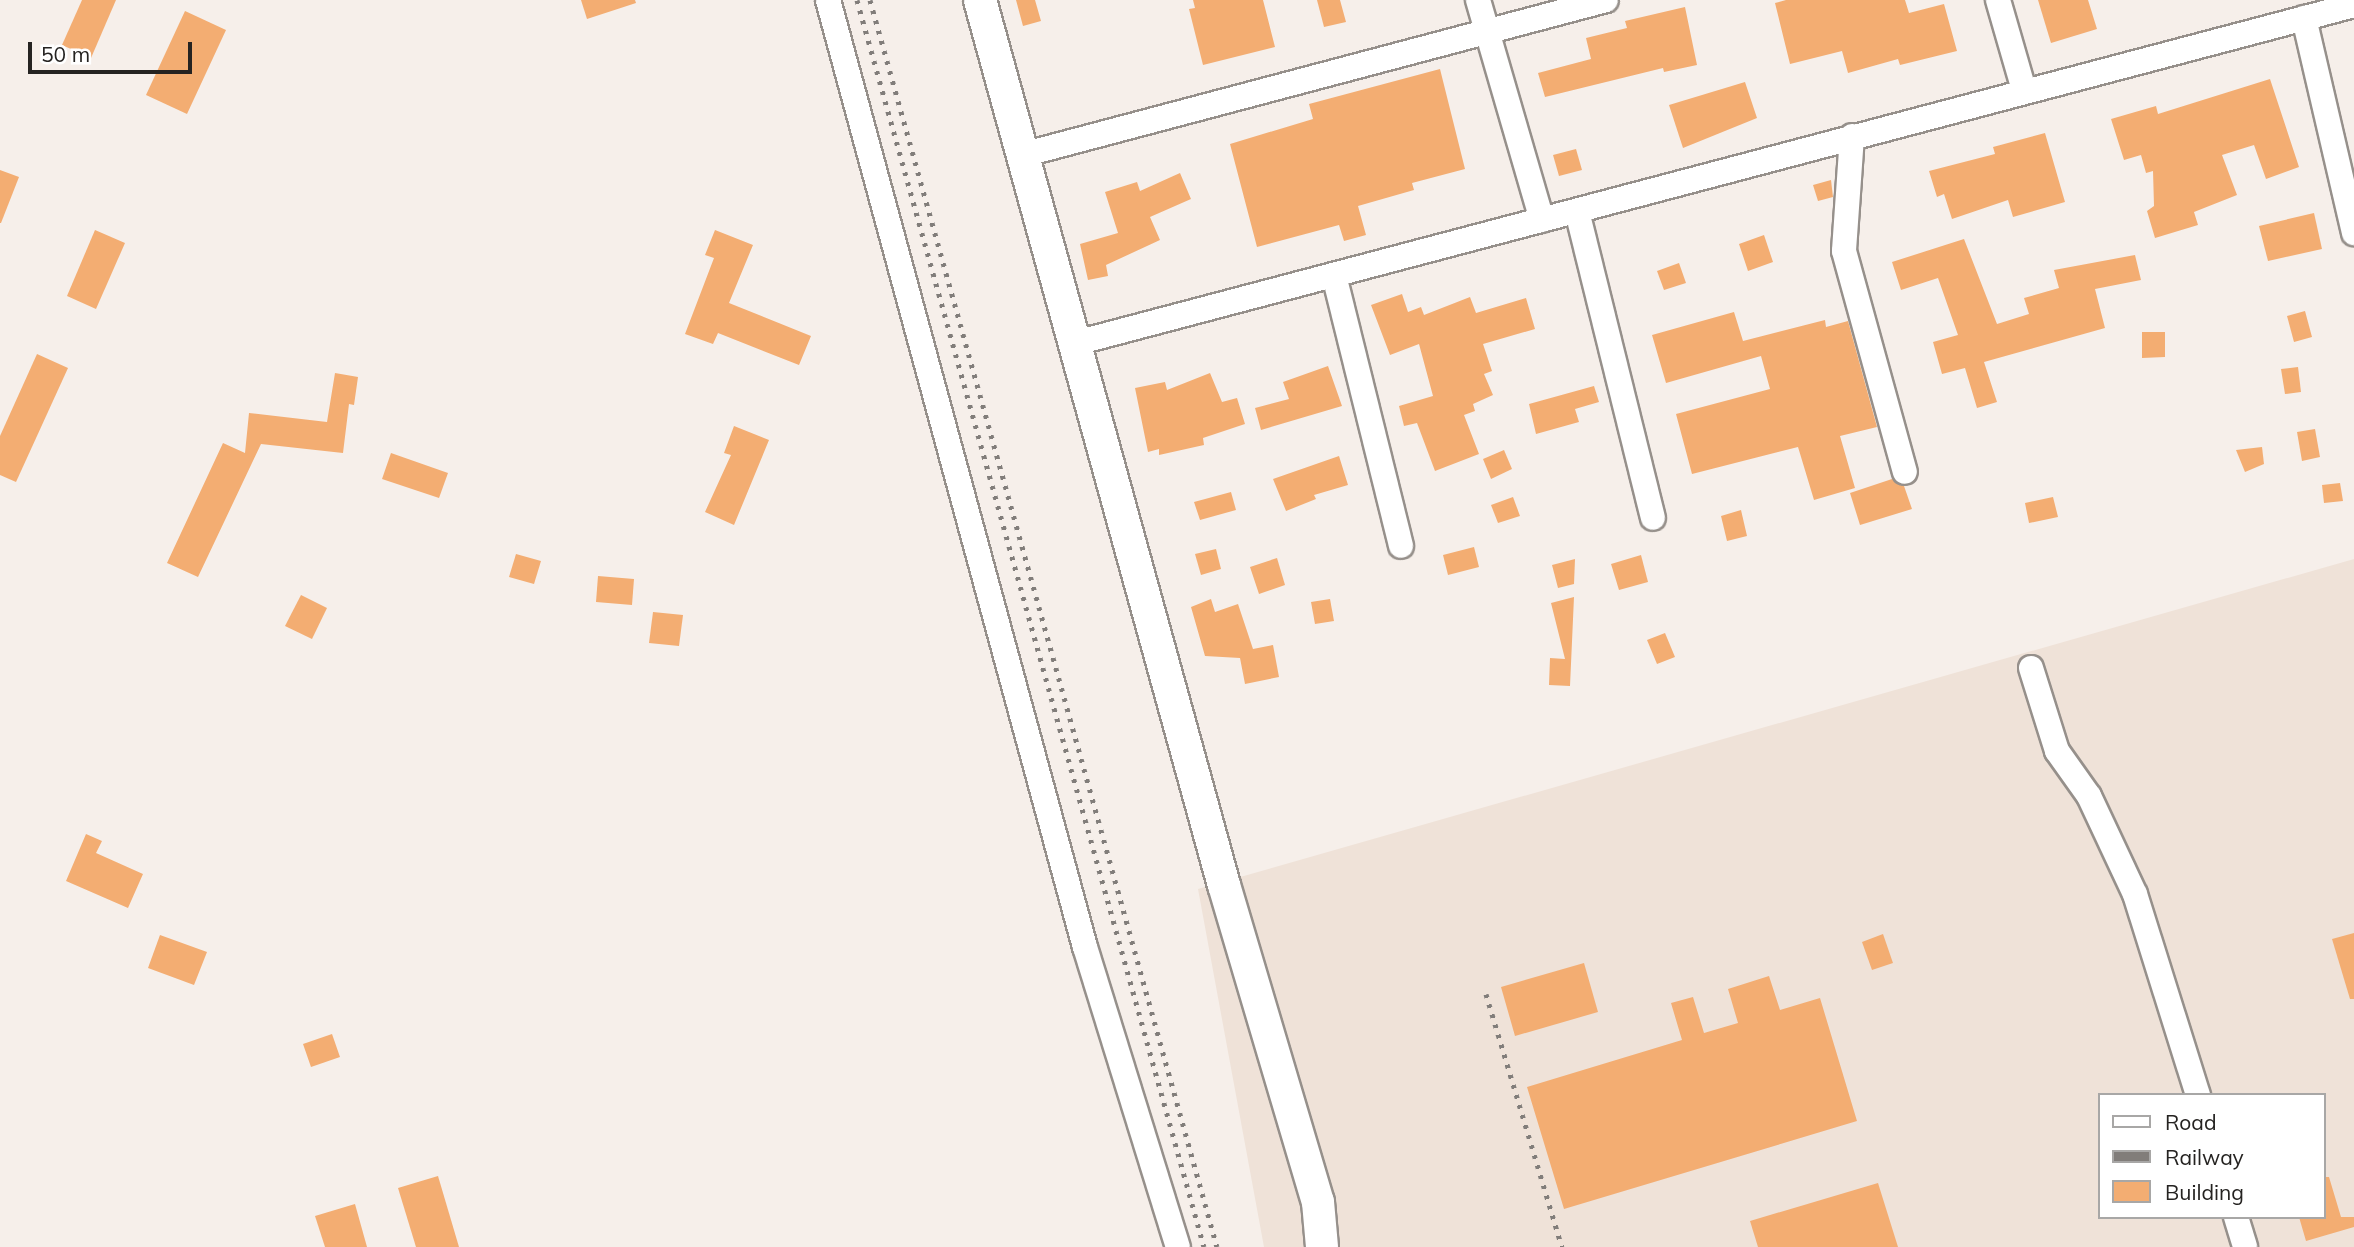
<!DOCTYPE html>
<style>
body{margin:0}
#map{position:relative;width:2354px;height:1247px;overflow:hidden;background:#f6efea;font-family:Mulish,sans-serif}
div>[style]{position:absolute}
.built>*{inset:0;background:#efe2d8}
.building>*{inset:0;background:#f3ad72}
.roads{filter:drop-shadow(2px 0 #96908b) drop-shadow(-2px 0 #96908b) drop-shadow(0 2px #96908b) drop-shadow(0 -2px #96908b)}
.minor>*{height:24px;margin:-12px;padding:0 12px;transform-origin:12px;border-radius:12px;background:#fff}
.tertiary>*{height:32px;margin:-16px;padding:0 16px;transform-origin:16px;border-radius:16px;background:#fff}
.rail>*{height:5px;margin-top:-2.5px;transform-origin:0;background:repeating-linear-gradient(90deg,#817d7a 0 3.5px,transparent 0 10.5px)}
span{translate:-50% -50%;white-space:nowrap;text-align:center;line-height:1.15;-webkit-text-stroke:5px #fff;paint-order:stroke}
.legend{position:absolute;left:2098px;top:1093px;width:228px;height:126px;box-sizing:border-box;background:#fff;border:2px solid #a8a7a6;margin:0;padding:9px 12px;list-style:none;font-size:21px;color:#252321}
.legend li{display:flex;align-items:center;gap:14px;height:35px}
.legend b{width:35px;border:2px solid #a8a7a6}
.scale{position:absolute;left:28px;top:42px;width:164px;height:32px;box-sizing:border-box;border:4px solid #252321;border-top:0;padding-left:9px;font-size:21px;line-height:24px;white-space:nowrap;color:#252321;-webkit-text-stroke:5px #fff;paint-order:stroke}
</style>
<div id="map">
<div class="built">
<i style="clip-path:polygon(evenodd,2354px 559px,2354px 1247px,1264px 1247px,1198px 889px,2354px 559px,2100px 1095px,2324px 1095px,2324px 1217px,2100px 1217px,2100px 1095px)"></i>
</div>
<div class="building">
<i style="clip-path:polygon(82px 0,116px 0,91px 58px,62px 45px)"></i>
<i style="clip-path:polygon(581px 0,635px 0,636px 3px,587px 19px)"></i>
<i style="clip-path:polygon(1016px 0,1035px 0,1041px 21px,1023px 26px)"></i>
<i style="clip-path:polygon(1193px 0,1263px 0,1275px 47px,1203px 65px,1189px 9px,1195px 8px)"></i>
<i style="clip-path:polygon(1317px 0,1340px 0,1346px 22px,1324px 27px)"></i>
<i style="clip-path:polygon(1786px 0,1905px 0,1909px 13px,1944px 4px,1957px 51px,1900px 65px,1898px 59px,1848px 73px,1842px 51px,1790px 64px,1775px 3px)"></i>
<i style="clip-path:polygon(2038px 0,2088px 0,2097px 29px,2051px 43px)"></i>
<i style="clip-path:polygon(1685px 7px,1697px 65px,1664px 72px,1663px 68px,1545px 97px,1538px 73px,1591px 59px,1586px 38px,1627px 28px,1625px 21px)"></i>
<i style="clip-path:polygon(185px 11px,226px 30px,187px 114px,146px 95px)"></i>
<i style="clip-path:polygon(1440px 69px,1465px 169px,1412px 183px,1414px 190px,1358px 206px,1366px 235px,1344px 241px,1339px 225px,1257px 247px,1230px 144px,1313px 119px,1309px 104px)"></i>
<i style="clip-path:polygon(2270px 79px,2299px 167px,2266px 179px,2254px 145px,2222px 155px,2237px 195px,2194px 212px,2198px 225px,2155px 238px,2147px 211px,2154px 206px,2153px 171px,2146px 173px,2141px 155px,2124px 160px,2111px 119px,2156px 106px,2158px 114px)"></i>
<i style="clip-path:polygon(1745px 82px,1757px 118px,1683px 148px,1669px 105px)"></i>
<i style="clip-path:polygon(2045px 133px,2065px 202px,2013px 217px,2008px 200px,1952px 219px,1944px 194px,1937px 197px,1929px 171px,1995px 154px,1993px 147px)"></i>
<i style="clip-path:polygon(1576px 149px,1582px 170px,1559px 176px,1553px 155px)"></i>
<i style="clip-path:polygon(0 170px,19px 177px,1px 223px,0 223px)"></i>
<i style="clip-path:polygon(1180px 173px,1191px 199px,1150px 217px,1160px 240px,1106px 265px,1108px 276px,1088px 280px,1080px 244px,1118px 233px,1105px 192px,1137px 182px,1140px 191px)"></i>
<i style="clip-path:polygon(1831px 180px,1833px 197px,1818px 201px,1813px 185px)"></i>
<i style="clip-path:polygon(2314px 213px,2322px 249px,2268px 261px,2259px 226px)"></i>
<i style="clip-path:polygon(95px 230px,125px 243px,96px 309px,67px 296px)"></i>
<i style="clip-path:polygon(715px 230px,753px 245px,729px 303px,811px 336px,799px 365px,718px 333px,713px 344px,685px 334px,714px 258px,705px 255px)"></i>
<i style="clip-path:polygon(1764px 235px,1773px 262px,1748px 271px,1739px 244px)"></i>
<i style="clip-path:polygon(1964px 239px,1997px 324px,2029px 314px,2024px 298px,2059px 288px,2054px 270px,2135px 255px,2141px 280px,2095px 289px,2105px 328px,1984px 362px,1997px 402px,1977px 408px,1965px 368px,1942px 374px,1933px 342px,1958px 335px,1938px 278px,1901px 290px,1892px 262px)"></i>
<i style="clip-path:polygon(1679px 263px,1686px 283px,1664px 290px,1657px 271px)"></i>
<i style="clip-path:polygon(1402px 294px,1408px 312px,1421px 307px,1424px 315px,1470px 297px,1476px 313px,1526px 298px,1535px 329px,1483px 344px,1492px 371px,1484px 374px,1493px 395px,1473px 404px,1475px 411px,1464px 415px,1479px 454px,1435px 471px,1417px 423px,1404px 426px,1399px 406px,1433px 396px,1419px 344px,1390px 355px,1371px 305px)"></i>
<i style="clip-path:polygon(2305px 311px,2312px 337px,2294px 342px,2287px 316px)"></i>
<i style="clip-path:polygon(1734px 312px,1743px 341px,1825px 320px,1826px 327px,1848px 321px,1877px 427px,1840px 436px,1855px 488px,1814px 500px,1798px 447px,1692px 474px,1676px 414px,1770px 389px,1761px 356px,1666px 383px,1652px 335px)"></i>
<i style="clip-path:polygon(2142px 332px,2165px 332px,2165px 357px,2142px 358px)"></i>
<i style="clip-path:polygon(37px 354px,68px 368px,16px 482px,0 475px,0 436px)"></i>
<i style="clip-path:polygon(1328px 366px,1342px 406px,1261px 430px,1255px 408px,1289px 399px,1283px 382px)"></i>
<i style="clip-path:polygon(2298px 367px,2301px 392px,2285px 394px,2281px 369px)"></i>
<i style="clip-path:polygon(335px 373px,358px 377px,354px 405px,349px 404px,343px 453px,261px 444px,198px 577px,167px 563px,223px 443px,245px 453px,249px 413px,327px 422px)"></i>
<i style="clip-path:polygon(1210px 373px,1222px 402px,1237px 398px,1245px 424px,1203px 438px,1204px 445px,1159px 455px,1159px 449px,1148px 452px,1135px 388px,1165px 382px,1167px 390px)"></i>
<i style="clip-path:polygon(1594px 386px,1599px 402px,1575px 409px,1579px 422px,1536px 434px,1529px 404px)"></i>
<i style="clip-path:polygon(734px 426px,769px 440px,734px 525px,705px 512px,731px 455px,724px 453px)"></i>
<i style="clip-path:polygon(2315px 429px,2320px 457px,2302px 461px,2297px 432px)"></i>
<i style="clip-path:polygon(2262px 447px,2264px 464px,2245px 472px,2236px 450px)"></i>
<i style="clip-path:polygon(1504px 450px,1512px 469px,1491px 479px,1483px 459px)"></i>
<i style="clip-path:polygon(391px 453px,448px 473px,439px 498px,382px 479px)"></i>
<i style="clip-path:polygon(1339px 456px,1348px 485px,1314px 495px,1316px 499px,1286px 511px,1273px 479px)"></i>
<i style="clip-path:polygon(1892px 479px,1904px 486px,1912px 509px,1860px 525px,1850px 493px)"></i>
<i style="clip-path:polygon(2340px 483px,2343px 501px,2324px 503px,2322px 485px)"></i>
<i style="clip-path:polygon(1231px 492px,1236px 510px,1200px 520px,1194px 502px)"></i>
<i style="clip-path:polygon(1513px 497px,1520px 516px,1498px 523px,1491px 505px)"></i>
<i style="clip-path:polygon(2053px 497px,2058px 517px,2029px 523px,2025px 503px)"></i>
<i style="clip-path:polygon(1741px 510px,1747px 536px,1727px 541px,1721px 516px)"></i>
<i style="clip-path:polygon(1474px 547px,1479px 567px,1448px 575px,1443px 555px)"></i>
<i style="clip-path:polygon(1216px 549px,1221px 569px,1201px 575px,1195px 554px)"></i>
<i style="clip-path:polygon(516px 554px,541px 561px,534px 584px,509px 577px)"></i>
<i style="clip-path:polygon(1641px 555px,1648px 582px,1619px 590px,1611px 564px)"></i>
<i style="clip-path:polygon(1277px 558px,1285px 585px,1259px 594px,1250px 567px)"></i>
<i style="clip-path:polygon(1575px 559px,1574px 584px,1558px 588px,1552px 565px)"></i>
<i style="clip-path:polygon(598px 576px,634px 579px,632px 605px,596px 602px)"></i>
<i style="clip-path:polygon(301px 595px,327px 608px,312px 639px,285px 626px)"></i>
<i style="clip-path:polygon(1574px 597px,1570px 686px,1549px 685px,1550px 658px,1565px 659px,1551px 603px)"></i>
<i style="clip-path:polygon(1211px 599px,1215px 612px,1238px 604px,1253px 649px,1273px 645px,1279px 677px,1245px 684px,1240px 658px,1205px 656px,1191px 607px)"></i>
<i style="clip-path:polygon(1330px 599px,1334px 621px,1315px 624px,1311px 602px)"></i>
<i style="clip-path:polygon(653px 612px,683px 615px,679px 646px,649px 643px)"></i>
<i style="clip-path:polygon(1665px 633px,1675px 657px,1657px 664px,1647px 640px)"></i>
<i style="clip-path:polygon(86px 834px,102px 841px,96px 853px,143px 874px,128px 908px,66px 881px)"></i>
<i style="clip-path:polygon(2354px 933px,2354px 999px,2350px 999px,2332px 939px)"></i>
<i style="clip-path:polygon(1883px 934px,1893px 963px,1872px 970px,1862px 942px)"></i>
<i style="clip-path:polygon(160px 935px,207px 952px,194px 985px,148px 968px)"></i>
<i style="clip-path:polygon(1584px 963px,1598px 1012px,1515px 1036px,1501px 987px)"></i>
<i style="clip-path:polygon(1769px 976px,1780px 1010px,1820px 998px,1857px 1121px,1564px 1209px,1527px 1087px,1682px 1040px,1671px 1003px,1693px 997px,1704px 1033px,1738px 1023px,1728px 989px)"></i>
<i style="clip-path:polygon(332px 1034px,340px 1057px,311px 1067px,303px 1044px)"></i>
<i style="clip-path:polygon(438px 1176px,459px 1247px,416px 1247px,398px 1188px)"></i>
<i style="clip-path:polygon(2324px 1177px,2329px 1177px,2341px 1217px,2354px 1217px,2354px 1227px,2306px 1241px,2299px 1217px,2324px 1217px)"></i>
<i style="clip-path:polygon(1878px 1183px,1898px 1247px,1758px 1247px,1750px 1221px)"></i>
<i style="clip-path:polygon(355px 1204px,367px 1247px,325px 1247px,315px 1216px)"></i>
</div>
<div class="roads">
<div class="minor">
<i style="left:828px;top:0;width:981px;rotate:74.82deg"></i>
<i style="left:1085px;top:947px;width:314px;rotate:72.8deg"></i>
<i style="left:1478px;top:0;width:229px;rotate:73.8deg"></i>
<i style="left:1998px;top:0;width:94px;rotate:73.9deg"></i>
<i style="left:2304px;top:18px;width:221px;rotate:76.9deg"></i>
<i style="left:1852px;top:136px;width:115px;rotate:94deg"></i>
<i style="left:1844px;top:251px;width:229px;rotate:74.6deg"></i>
<i style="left:1022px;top:155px;width:604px;rotate:-14.86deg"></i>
<i style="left:1577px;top:211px;width:316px;rotate:76.1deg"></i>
<i style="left:1334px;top:275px;width:279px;rotate:76.1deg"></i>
<i style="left:1072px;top:344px;width:1326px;rotate:-14.81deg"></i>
<i style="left:2031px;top:668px;width:87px;rotate:72.6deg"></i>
<i style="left:2057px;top:751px;width:55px;rotate:54.6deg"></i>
<i style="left:2089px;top:796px;width:108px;rotate:64.9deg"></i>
<i style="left:2135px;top:894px;width:211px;rotate:72.6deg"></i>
<i style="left:2236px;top:1217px;width:31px;rotate:73deg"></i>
</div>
<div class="tertiary">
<i style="left:980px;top:0;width:918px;rotate:74.59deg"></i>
<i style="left:1224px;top:885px;width:331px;rotate:73.5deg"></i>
<i style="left:1318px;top:1202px;width:45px;rotate:84.9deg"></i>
</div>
</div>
<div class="rail">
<i style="left:857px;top:0;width:1294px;rotate:74.45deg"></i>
<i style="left:870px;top:0;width:1294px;rotate:74.45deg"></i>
<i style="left:1486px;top:994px;width:264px;rotate:73.3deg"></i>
</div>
<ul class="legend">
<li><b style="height:9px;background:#fff"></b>Road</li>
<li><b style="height:9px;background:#817d7a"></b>Railway</li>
<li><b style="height:19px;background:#f3ad72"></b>Building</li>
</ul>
<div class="scale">50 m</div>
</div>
